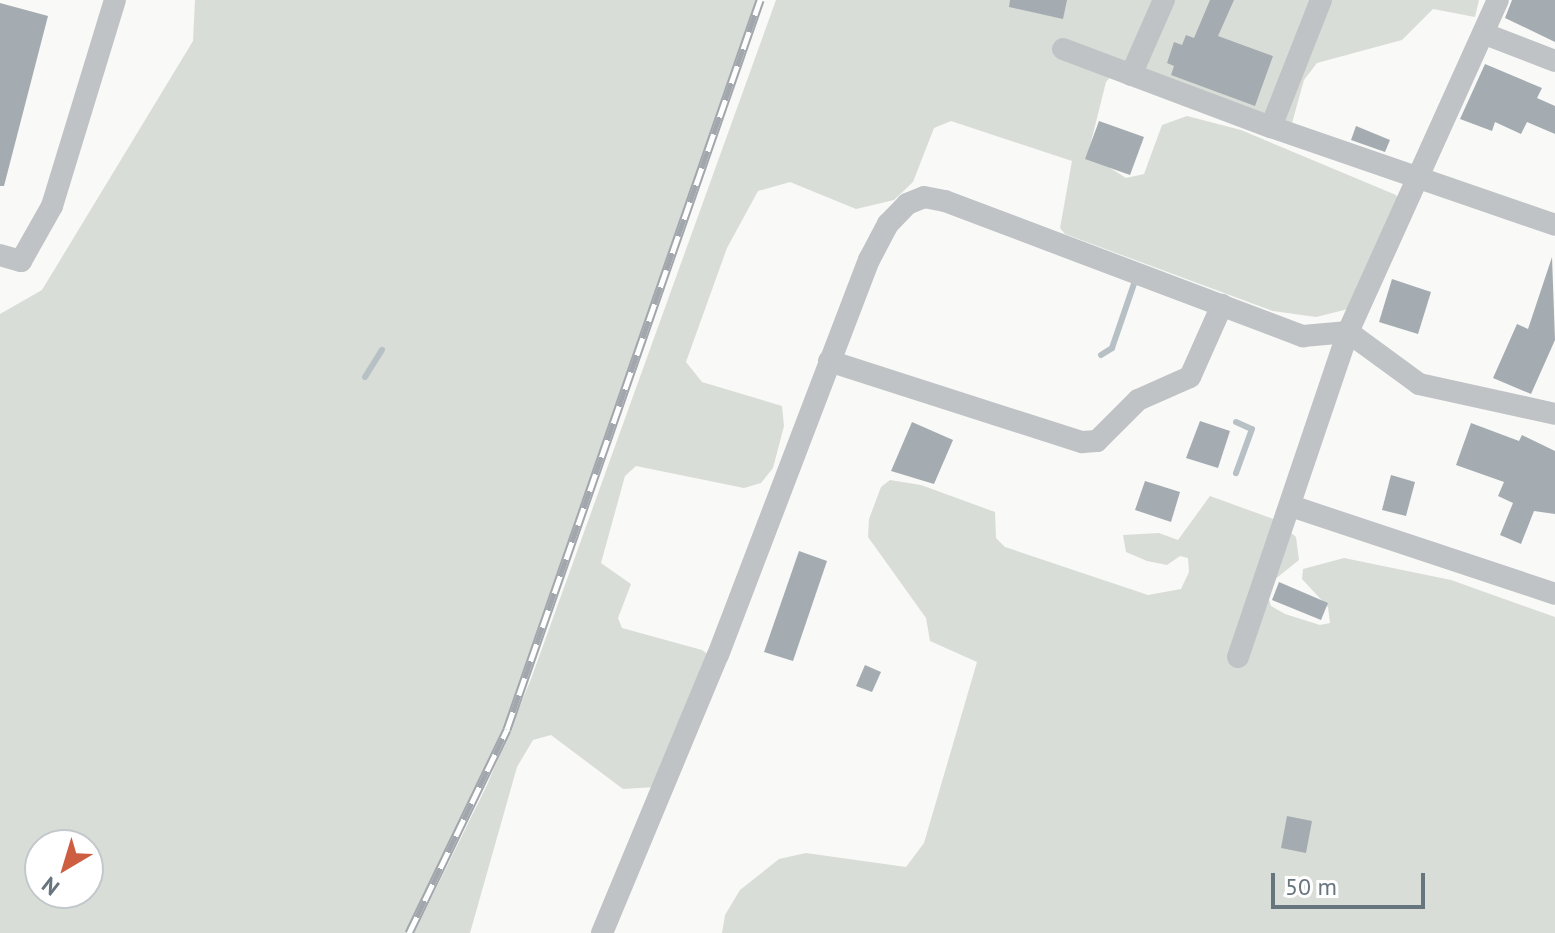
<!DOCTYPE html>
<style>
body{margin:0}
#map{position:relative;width:1555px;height:933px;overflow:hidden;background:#f9f9f7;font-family:"PT Sans",sans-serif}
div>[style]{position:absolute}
.green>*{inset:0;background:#d9ddd7}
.stream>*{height:6px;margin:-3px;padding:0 3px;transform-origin:3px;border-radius:3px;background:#b7c1c5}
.building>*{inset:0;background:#a4acb1}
.street>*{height:22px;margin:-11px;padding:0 11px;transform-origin:11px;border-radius:11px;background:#bfc3c6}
.rail>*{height:9px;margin-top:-4.5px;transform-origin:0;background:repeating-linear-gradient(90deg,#fff 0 18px,#a1a7ac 0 36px);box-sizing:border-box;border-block:2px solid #a1a7ac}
span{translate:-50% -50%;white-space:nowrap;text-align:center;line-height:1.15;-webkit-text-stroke:8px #fff;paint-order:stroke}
.north{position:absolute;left:24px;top:829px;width:80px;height:80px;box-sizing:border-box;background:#fff;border:2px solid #c2c8cb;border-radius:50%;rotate:218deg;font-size:22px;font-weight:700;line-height:32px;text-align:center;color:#67757e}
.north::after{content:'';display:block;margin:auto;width:28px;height:36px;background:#ce5e42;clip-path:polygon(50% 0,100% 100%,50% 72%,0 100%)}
.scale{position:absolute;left:1271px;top:873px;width:154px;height:36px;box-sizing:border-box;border:4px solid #67757e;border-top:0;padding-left:10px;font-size:24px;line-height:28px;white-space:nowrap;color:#67757e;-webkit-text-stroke:6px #fff;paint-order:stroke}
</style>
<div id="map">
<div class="green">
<i style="clip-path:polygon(evenodd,195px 0,760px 0,507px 729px,409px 933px,0 933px,0 314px,42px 290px,193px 41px,195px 0,88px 845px,88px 893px,40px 893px,40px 845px,88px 845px)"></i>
<i style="clip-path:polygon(776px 0,1479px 0,1475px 17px,1433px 9px,1402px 40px,1317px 63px,1304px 80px,1292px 123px,1113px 74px,1106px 82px,1088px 154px,1126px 178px,1144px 174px,1162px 125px,1187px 116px,1241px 130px,1396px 195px,1400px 204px,1352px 308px,1316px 317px,1273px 311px,1065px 234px,1060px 228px,1072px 161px,951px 121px,934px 128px,913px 182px,894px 200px,856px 209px,790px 182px,758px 191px,727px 248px,686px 362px,702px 382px,782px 406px,784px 426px,773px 468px,761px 483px,744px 488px,636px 466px,625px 476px,601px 563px,631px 584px,618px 618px,622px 628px,702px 650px,715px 660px,656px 787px,623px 789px,551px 735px,533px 740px,517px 767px,470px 933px,414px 933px,487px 785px,531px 679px)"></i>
<i style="clip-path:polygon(890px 480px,921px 485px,995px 512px,996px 538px,1005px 547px,1148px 595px,1181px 589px,1189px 572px,1188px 558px,1180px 556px,1167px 565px,1147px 561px,1126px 552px,1123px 535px,1159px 533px,1178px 540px,1210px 496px,1276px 520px,1296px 537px,1299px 560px,1274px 580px,1268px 596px,1271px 606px,1285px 614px,1320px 625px,1330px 623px,1328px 607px,1302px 579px,1303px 569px,1344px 558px,1451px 580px,1555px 617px,1555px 933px,722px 933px,725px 915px,740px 890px,779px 859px,806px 853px,906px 867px,924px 843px,977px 662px,930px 641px,926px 618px,868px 537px,869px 519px,881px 487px)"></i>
</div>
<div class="stream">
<i style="left:1101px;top:355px;width:13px;rotate:-32deg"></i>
<i style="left:1112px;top:348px;width:74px;rotate:-71.1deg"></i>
<i style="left:365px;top:377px;width:32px;rotate:-58deg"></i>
<i style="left:1236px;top:422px;width:17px;rotate:24deg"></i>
<i style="left:1252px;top:429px;width:47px;rotate:110deg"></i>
</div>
<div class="building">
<i style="clip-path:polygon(1010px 0,1067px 0,1063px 19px,1009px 7px)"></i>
<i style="clip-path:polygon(1210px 0,1234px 0,1218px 36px,1273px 56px,1255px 106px,1171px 75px,1174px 66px,1167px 63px,1174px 42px,1182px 45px,1186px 35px,1194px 38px)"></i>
<i style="clip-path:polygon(1512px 0,1555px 0,1555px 42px,1505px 18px)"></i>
<i style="clip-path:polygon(0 3px,48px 16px,4px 186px,0 186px)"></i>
<i style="clip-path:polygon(1485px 64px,1542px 88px,1537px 98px,1555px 106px,1555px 134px,1527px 122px,1521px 134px,1495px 122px,1492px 131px,1460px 119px)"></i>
<i style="clip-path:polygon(1099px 121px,1144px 137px,1130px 175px,1085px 159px)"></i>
<i style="clip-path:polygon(1356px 126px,1390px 140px,1385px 152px,1351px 140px)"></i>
<i style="clip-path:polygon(1552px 257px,1555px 340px,1531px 394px,1493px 378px,1517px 324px,1528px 329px)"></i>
<i style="clip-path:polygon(1392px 279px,1431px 292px,1418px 334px,1379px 322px)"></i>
<i style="clip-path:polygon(1200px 421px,1230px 431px,1218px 468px,1186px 458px)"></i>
<i style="clip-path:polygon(912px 422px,953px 440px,934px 484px,891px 471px)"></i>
<i style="clip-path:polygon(1471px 423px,1519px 441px,1522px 435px,1555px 451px,1555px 514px,1534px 511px,1521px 544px,1500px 535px,1513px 503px,1498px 496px,1504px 482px,1456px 465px)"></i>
<i style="clip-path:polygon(1391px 475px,1415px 482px,1406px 516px,1382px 510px)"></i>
<i style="clip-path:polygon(1145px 481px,1180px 492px,1171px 522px,1135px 510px)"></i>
<i style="clip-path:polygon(799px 551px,827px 561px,793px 661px,764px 652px)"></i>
<i style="clip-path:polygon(1279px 582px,1328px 603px,1321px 620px,1272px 600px)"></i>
<i style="clip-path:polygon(865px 665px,881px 672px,872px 692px,856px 686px)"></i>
<i style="clip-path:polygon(1287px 816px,1312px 821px,1306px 853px,1281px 848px)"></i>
</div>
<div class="street">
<i style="left:1321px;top:0;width:136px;rotate:111.5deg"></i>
<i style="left:1271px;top:127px;width:300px;rotate:19deg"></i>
<i style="left:1485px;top:34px;width:75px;rotate:21.1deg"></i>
<i style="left:1063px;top:49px;width:222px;rotate:20.6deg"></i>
<i style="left:1131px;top:75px;width:82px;rotate:-66.3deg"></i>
<i style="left:0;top:255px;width:22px;rotate:16deg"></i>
<i style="left:21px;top:261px;width:63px;rotate:-60.6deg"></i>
<i style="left:52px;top:206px;width:215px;rotate:-73deg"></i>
<i style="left:829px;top:361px;width:266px;rotate:17.8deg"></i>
<i style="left:1082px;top:442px;width:15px;rotate:-4deg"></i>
<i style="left:1097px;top:441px;width:58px;rotate:-45deg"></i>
<i style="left:1138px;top:400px;width:57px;rotate:-23.9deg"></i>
<i style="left:1190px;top:377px;width:79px;rotate:-66deg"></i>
<i style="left:1291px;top:506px;width:278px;rotate:18.4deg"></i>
<i style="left:1238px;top:657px;width:343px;rotate:-71.3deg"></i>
<i style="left:1348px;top:332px;width:364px;rotate:-65.7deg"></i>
<i style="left:602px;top:933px;width:301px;rotate:-67.4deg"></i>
<i style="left:718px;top:655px;width:423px;rotate:-69.1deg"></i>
<i style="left:869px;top:260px;width:41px;rotate:-62.2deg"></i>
<i style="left:888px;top:224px;width:28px;rotate:-46deg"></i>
<i style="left:907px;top:204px;width:18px;rotate:-22deg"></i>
<i style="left:924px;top:197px;width:21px;rotate:11deg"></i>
<i style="left:945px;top:201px;width:383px;rotate:20.7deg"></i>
<i style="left:1303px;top:336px;width:45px;rotate:-5.1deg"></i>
<i style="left:1348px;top:332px;width:88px;rotate:36.2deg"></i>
<i style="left:1419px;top:384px;width:139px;rotate:12.4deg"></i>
</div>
<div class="rail">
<i style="left:409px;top:933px;width:226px;rotate:-64.3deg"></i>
<i style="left:507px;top:729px;width:772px;rotate:-70.86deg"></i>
</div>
<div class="north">N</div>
<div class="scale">50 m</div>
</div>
